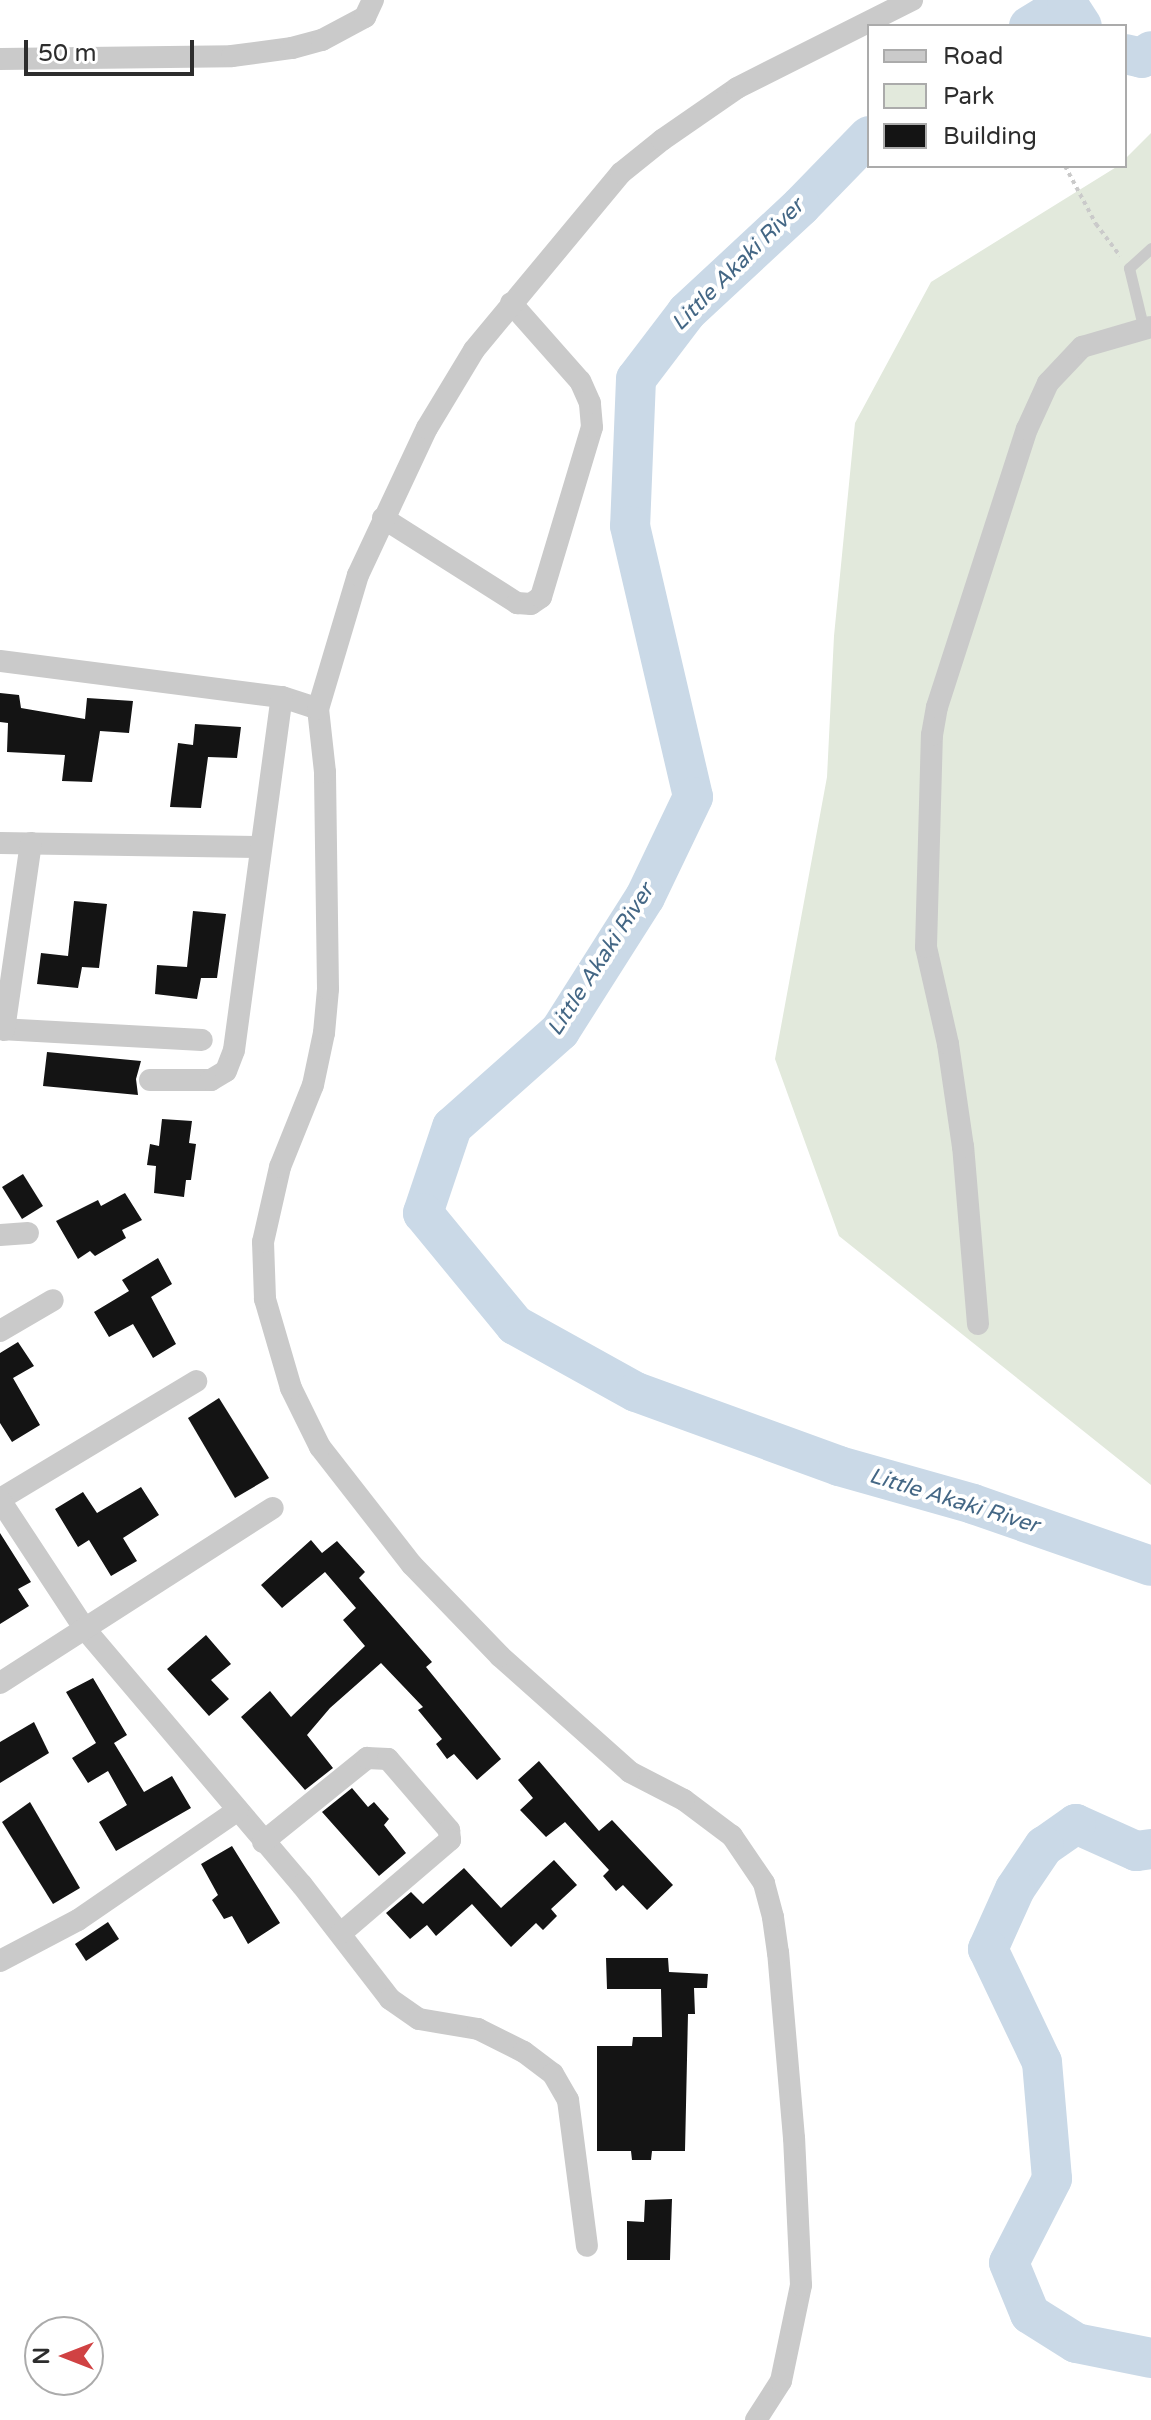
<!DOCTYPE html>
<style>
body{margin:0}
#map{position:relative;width:1151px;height:2420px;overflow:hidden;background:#fff;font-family:"Varela Round",sans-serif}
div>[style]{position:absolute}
.green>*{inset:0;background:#e2e9dc}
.river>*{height:40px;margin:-20px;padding:0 20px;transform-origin:20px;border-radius:20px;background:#cad9e7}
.building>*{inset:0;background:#141414}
.path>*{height:4px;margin-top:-2px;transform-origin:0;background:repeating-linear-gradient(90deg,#cacaca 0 4px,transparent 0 8px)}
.lane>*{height:11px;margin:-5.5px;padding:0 5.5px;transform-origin:5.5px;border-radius:5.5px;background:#cacaca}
.street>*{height:22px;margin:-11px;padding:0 11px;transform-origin:11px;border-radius:11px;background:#cacaca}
span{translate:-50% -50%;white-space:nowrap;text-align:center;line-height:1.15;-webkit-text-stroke:8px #fff;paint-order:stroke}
.water-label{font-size:22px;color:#446785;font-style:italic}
.legend{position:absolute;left:867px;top:24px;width:260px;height:144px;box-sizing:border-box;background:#fff;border:2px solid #ababab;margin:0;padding:10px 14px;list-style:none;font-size:24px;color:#2d2d2d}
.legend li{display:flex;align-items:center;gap:16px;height:40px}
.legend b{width:40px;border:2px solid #ababab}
.north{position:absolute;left:24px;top:2316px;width:80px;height:80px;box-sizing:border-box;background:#fff;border:2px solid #ababab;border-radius:50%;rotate:270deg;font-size:22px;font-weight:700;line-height:32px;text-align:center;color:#2d2d2d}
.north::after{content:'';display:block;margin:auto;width:28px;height:36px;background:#d04243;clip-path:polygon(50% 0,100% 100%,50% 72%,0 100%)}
.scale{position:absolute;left:24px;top:40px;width:170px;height:36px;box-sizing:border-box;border:4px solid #2d2d2d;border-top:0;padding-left:10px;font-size:24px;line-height:28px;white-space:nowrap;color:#2d2d2d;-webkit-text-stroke:6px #fff;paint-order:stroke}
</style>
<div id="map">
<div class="green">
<i style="clip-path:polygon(1151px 133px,1151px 1485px,839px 1236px,775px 1059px,827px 777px,834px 636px,855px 423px,931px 282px,1118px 166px,1125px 166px,1125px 159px)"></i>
</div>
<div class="river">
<i style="left:1029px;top:26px;width:44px;rotate:-31.2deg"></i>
<i style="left:1067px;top:3px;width:27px;rotate:57deg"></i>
<i style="left:1125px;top:54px;width:17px;rotate:13deg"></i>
<i style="left:1142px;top:58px;width:11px;rotate:-38deg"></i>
<i style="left:869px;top:136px;width:98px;rotate:134.2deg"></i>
<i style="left:801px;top:206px;width:156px;rotate:137.1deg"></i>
<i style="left:687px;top:312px;width:84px;rotate:127.3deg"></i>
<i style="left:636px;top:379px;width:147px;rotate:92.3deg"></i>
<i style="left:630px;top:526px;width:278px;rotate:76.9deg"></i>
<i style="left:693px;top:797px;width:111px;rotate:115.6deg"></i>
<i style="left:645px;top:897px;width:159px;rotate:122.4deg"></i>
<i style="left:560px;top:1031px;width:144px;rotate:138.4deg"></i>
<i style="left:452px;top:1127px;width:91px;rotate:108.6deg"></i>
<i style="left:423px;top:1213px;width:145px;rotate:50.6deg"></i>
<i style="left:515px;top:1325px;width:138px;rotate:29deg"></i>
<i style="left:636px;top:1392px;width:216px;rotate:20deg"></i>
<i style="left:839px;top:1466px;width:139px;rotate:15.8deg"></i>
<i style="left:973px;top:1504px;width:188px;rotate:19.2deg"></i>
<i style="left:1151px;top:1849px;width:15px;rotate:172deg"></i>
<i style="left:1136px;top:1851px;width:66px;rotate:-155.8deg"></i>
<i style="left:1076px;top:1824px;width:39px;rotate:145deg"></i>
<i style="left:1044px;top:1846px;width:52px;rotate:124deg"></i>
<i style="left:1015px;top:1889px;width:66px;rotate:114.2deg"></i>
<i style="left:988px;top:1949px;width:125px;rotate:64.5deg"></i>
<i style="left:1042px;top:2062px;width:117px;rotate:85.1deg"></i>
<i style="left:1052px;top:2179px;width:94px;rotate:117.1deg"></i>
<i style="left:1009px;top:2263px;width:55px;rotate:67.6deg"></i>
<i style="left:1030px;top:2314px;width:54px;rotate:32.2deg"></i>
<i style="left:1076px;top:2343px;width:76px;rotate:11.3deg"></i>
</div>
<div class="building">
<i style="clip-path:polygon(0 693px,19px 695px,21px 708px,85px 719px,87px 698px,133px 701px,129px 733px,100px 731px,92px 782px,62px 781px,65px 755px,7px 752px,8px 723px,0 722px)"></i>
<i style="clip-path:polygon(195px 724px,241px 727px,237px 758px,208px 757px,201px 808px,170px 807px,178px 743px,193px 745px)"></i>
<i style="clip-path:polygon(74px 901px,107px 904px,99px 968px,82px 967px,78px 988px,37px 984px,41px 953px,68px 956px)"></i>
<i style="clip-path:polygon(193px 911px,226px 914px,217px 978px,201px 978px,197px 999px,155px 994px,157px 965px,187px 967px)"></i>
<i style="clip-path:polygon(47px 1052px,141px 1061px,136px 1079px,138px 1095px,43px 1086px)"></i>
<i style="clip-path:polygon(162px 1119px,192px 1121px,189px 1143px,196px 1144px,191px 1180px,186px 1180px,184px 1197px,154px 1193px,156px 1166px,147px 1165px,150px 1144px,159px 1146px)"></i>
<i style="clip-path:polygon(23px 1174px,43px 1206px,22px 1219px,2px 1187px)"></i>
<i style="clip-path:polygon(125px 1193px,142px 1220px,122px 1230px,126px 1238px,95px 1256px,90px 1251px,78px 1259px,56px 1221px,98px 1200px,101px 1206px)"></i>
<i style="clip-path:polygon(158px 1258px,172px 1284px,151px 1297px,176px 1344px,153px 1358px,133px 1324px,109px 1337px,94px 1312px,129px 1291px,122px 1280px)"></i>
<i style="clip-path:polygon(18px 1342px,34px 1366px,13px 1378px,40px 1425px,12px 1442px,0 1423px,0 1353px)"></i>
<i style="clip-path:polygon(219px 1398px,269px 1478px,235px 1498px,188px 1418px)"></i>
<i style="clip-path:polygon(141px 1487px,159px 1515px,123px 1538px,137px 1561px,111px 1576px,89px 1540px,78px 1547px,55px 1509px,83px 1492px,97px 1513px)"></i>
<i style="clip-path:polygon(0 1533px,31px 1582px,18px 1589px,29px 1606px,0 1624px)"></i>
<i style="clip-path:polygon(311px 1540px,322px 1553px,337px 1541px,365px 1572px,359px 1578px,432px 1662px,426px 1667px,501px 1759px,477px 1780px,454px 1754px,447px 1759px,436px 1744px,442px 1739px,418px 1710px,423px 1707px,381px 1663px,330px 1708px,307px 1735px,333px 1768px,305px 1790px,241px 1717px,270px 1691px,291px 1717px,365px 1646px,343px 1620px,356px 1608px,325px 1572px,282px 1608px,261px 1585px)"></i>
<i style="clip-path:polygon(206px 1635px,231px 1664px,211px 1680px,229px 1699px,209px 1716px,167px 1669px)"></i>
<i style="clip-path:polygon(93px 1678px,127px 1735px,114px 1743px,144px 1792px,172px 1776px,191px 1808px,116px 1851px,99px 1822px,127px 1805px,108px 1771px,88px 1783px,72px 1758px,96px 1743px,66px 1692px)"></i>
<i style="clip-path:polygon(34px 1722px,49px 1753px,0 1783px,0 1742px)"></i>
<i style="clip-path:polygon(539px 1761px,599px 1831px,612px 1820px,673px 1885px,647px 1910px,623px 1885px,616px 1891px,603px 1876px,609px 1870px,565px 1822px,546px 1837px,520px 1810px,533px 1798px,518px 1780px)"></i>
<i style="clip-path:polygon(352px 1788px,368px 1807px,374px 1802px,389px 1819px,384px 1825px,406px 1853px,379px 1876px,322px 1812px)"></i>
<i style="clip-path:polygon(30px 1802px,80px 1888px,53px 1904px,2px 1822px)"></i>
<i style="clip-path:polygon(232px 1846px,280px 1923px,248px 1944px,232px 1916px,224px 1919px,212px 1900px,218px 1895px,201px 1864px)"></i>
<i style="clip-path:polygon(554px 1860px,577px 1885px,551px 1909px,557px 1916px,543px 1930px,536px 1923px,511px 1947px,472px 1904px,436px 1936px,427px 1925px,410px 1939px,386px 1913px,411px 1892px,423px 1904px,464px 1868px,501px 1908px)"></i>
<i style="clip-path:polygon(108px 1922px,119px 1939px,86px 1961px,75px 1944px)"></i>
<i style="clip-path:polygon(606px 1958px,668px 1958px,669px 1972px,708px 1974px,707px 1988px,694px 1988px,695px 2014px,688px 2014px,685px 2151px,652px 2151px,651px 2160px,632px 2160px,631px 2151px,597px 2151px,597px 2046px,632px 2046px,633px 2037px,662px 2037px,661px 1989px,607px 1989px)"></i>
<i style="clip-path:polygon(672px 2199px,670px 2260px,627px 2260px,627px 2221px,644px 2222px,645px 2200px)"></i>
</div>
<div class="path">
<i style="left:1065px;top:166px;width:66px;rotate:61.9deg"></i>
<i style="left:1096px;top:224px;width:40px;rotate:53deg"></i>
</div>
<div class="lane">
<i style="left:1144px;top:330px;width:64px;rotate:-103.6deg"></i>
<i style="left:1129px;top:268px;width:30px;rotate:-42deg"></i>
</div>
<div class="street">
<i style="left:0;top:59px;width:232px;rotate:-0.7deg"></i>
<i style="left:232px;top:56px;width:61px;rotate:-7.6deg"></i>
<i style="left:292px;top:48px;width:31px;rotate:-15deg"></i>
<i style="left:322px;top:40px;width:49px;rotate:-28.1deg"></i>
<i style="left:365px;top:17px;width:19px;rotate:-65deg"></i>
<i style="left:383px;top:518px;width:159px;rotate:32.4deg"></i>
<i style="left:517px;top:603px;width:14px;rotate:4deg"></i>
<i style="left:531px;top:604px;width:12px;rotate:-35deg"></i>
<i style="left:541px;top:597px;width:177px;rotate:-73.3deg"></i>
<i style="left:592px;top:427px;width:24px;rotate:-95deg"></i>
<i style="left:590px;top:403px;width:24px;rotate:-114deg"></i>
<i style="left:580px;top:381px;width:104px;rotate:-131.5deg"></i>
<i style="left:0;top:661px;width:284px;rotate:7.3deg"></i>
<i style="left:282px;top:697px;width:38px;rotate:18deg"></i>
<i style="left:0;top:843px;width:261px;rotate:0.9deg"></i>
<i style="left:0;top:1029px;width:202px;rotate:3.1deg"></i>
<i style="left:4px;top:1030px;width:189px;rotate:-81.8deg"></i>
<i style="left:150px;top:1080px;width:61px"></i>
<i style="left:211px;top:1080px;width:17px;rotate:-31deg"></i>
<i style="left:226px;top:1071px;width:22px;rotate:-69deg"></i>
<i style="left:234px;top:1050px;width:356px;rotate:-82.3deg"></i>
<i style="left:0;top:1235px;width:28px;rotate:-4deg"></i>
<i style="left:978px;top:1324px;width:178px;rotate:-94.8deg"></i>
<i style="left:963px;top:1147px;width:104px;rotate:-98.3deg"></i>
<i style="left:948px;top:1044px;width:99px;rotate:-102.8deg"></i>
<i style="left:926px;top:947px;width:212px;rotate:-88.4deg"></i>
<i style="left:932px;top:735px;width:28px;rotate:-80deg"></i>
<i style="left:937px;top:707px;width:292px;rotate:-72.1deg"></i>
<i style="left:1027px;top:429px;width:51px;rotate:-65.5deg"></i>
<i style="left:1048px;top:383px;width:50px;rotate:-46.6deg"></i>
<i style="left:1082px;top:347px;width:72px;rotate:-16.2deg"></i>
<i style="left:0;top:1331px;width:61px;rotate:-30.3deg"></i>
<i style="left:0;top:1499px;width:229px;rotate:-31deg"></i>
<i style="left:0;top:1500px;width:153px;rotate:56.7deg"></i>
<i style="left:84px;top:1628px;width:337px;rotate:49.7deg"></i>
<i style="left:302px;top:1885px;width:144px;rotate:52.3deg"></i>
<i style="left:390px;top:1999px;width:35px;rotate:35deg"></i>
<i style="left:419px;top:2019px;width:60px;rotate:9.6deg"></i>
<i style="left:478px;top:2029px;width:51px;rotate:26.6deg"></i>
<i style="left:524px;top:2052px;width:36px;rotate:37deg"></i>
<i style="left:553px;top:2074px;width:30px;rotate:60deg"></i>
<i style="left:568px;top:2100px;width:147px;rotate:82.6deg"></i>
<i style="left:0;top:1683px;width:324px;rotate:-32.7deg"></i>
<i style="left:263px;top:1842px;width:134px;rotate:-38.9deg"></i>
<i style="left:367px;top:1758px;width:21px;rotate:3deg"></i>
<i style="left:388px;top:1759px;width:94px;rotate:49.3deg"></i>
<i style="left:449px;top:1830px;width:10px;rotate:84deg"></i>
<i style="left:450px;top:1840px;width:143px;rotate:139.5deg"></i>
<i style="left:0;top:1961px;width:88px;rotate:-27.7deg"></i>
<i style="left:78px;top:1920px;width:194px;rotate:-34.5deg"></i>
<i style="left:756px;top:2420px;width:46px;rotate:-57.3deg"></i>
<i style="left:781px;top:2381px;width:98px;rotate:-78.2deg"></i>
<i style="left:801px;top:2285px;width:147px;rotate:-92.7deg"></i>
<i style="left:794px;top:2138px;width:186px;rotate:-94.9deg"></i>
<i style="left:778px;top:1953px;width:36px;rotate:-98deg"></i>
<i style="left:773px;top:1917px;width:35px;rotate:-105deg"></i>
<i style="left:764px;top:1883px;width:57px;rotate:-124.2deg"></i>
<i style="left:732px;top:1836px;width:60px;rotate:-143.1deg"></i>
<i style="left:684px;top:1800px;width:61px;rotate:-152.6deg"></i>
<i style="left:630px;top:1772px;width:174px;rotate:-138.3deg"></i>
<i style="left:500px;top:1656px;width:127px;rotate:-134deg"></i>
<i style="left:412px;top:1565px;width:150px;rotate:-127.9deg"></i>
<i style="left:320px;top:1447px;width:66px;rotate:-116.2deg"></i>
<i style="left:291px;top:1388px;width:93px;rotate:-106.3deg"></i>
<i style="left:265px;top:1299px;width:57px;rotate:-92deg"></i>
<i style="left:263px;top:1242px;width:77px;rotate:-77.2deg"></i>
<i style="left:280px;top:1167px;width:88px;rotate:-68.1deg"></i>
<i style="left:313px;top:1085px;width:53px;rotate:-78.1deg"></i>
<i style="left:324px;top:1033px;width:44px;rotate:-84.8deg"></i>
<i style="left:328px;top:989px;width:217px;rotate:-90.8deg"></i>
<i style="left:325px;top:772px;width:63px;rotate:-96.3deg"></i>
<i style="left:318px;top:709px;width:140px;rotate:-73.4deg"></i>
<i style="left:358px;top:575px;width:162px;rotate:-64.9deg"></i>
<i style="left:427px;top:428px;width:91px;rotate:-58.9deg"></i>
<i style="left:474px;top:350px;width:230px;rotate:-50.3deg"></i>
<i style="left:621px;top:173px;width:53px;rotate:-38.8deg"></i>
<i style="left:662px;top:140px;width:91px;rotate:-34.7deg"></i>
<i style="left:737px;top:88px;width:196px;rotate:-26.7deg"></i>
</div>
<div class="water-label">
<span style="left:738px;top:265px;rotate:-45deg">Little Akaki River</span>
<span style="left:601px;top:960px;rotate:-57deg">Little Akaki River</span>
<span style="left:954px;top:1501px;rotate:17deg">Little Akaki River</span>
</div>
<ul class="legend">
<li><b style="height:10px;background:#cacaca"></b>Road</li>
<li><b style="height:22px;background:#e2e9dc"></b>Park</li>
<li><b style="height:22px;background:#141414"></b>Building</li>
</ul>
<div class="north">N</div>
<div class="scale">50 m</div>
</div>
